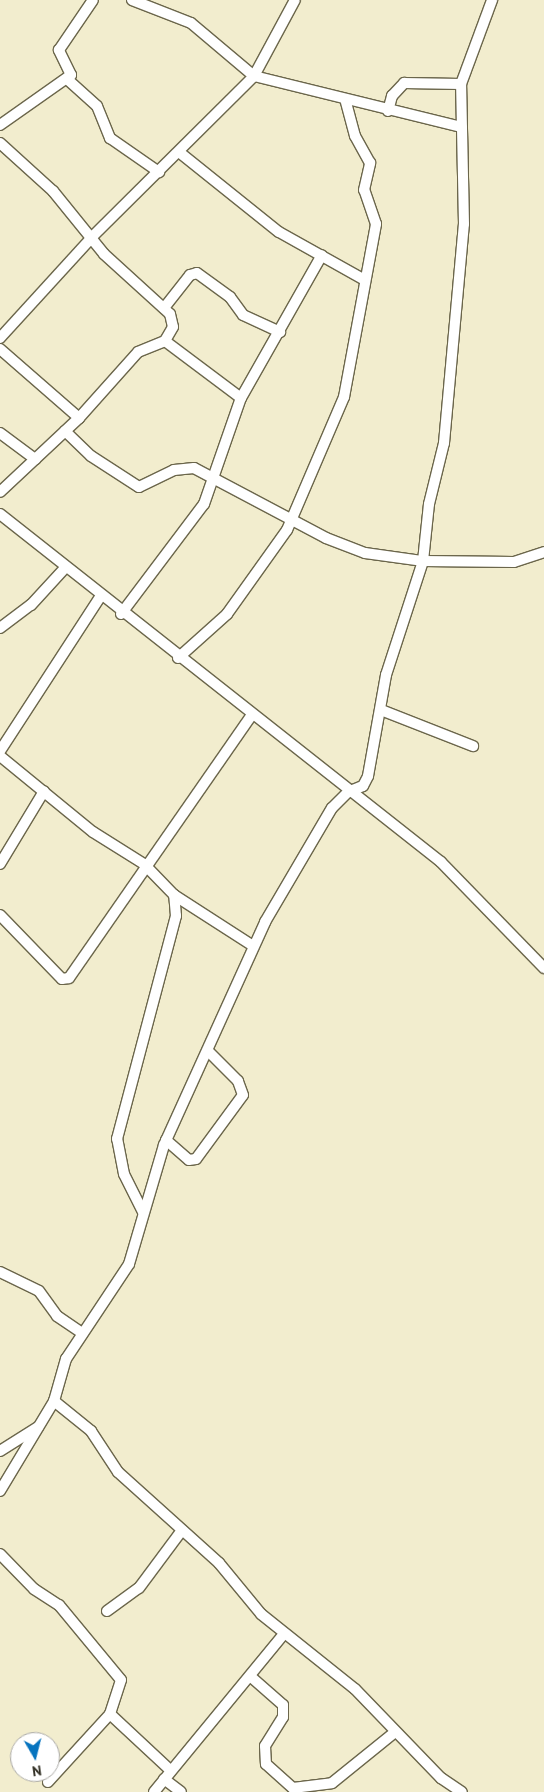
<!DOCTYPE html>
<style>
body{margin:0}
#map{position:relative;width:544px;height:1792px;overflow:hidden;background:#f2edce;font-family:"PT Sans",sans-serif}
div>[style]{position:absolute}
.roads{filter:drop-shadow(1px 0 #6b664b) drop-shadow(-1px 0 #6b664b) drop-shadow(0 1px #6b664b) drop-shadow(0 -1px #6b664b)}
.minor>*{height:10px;margin:-5px;padding:0 5px;transform-origin:5px;border-radius:5px;background:#fff}
span{translate:-50% -50%;white-space:nowrap;text-align:center;line-height:1.15;-webkit-text-stroke:5px #fff;paint-order:stroke}
.north{position:absolute;left:10px;top:1732px;width:50px;height:50px;box-sizing:border-box;background:#fff;border:1px solid #aaa9a5;border-radius:50%;rotate:172deg;font-size:14px;font-weight:700;line-height:20px;text-align:center;color:#2b291d}
.north::after{content:'';display:block;margin:auto;width:18px;height:22px;background:#0674bf;clip-path:polygon(50% 0,100% 100%,50% 72%,0 100%)}
</style>
<div id="map">
<div class="roads">
<div class="minor">
<i style="left:132px;top:0;width:63px;rotate:21.3deg"></i>
<i style="left:191px;top:23px;width:82px;rotate:40.1deg"></i>
<i style="left:254px;top:76px;width:214px;rotate:13.8deg"></i>
<i style="left:67px;top:79px;width:40px;rotate:42deg"></i>
<i style="left:97px;top:106px;width:35px;rotate:68deg"></i>
<i style="left:110px;top:138px;width:60px;rotate:34.8deg"></i>
<i style="left:388px;top:111px;width:16px;rotate:-75deg"></i>
<i style="left:392px;top:96px;width:18px;rotate:-47deg"></i>
<i style="left:404px;top:83px;width:57px;rotate:1deg"></i>
<i style="left:0;top:125px;width:87px;rotate:-35.2deg"></i>
<i style="left:71px;top:75px;width:28px;rotate:-116deg"></i>
<i style="left:59px;top:50px;width:60px;rotate:-55.8deg"></i>
<i style="left:0;top:143px;width:72px;rotate:42.2deg"></i>
<i style="left:53px;top:191px;width:81px;rotate:51deg"></i>
<i style="left:104px;top:254px;width:89px;rotate:42.3deg"></i>
<i style="left:170px;top:314px;width:13px;rotate:77deg"></i>
<i style="left:173px;top:327px;width:16px;rotate:120deg"></i>
<i style="left:165px;top:341px;width:29px;rotate:158deg"></i>
<i style="left:138px;top:352px;width:89px;rotate:131.8deg"></i>
<i style="left:79px;top:418px;width:108px;rotate:136.9deg"></i>
<i style="left:179px;top:152px;width:128px;rotate:38.7deg"></i>
<i style="left:279px;top:232px;width:98px;rotate:29.2deg"></i>
<i style="left:164px;top:308px;width:42px;rotate:-51.8deg"></i>
<i style="left:190px;top:275px;width:7px;rotate:-16deg"></i>
<i style="left:197px;top:273px;width:41px;rotate:36deg"></i>
<i style="left:230px;top:297px;width:22px;rotate:54deg"></i>
<i style="left:243px;top:315px;width:41px;rotate:24.7deg"></i>
<i style="left:0;top:338px;width:138px;rotate:-47.6deg"></i>
<i style="left:93px;top:236px;width:227px;rotate:-44.8deg"></i>
<i style="left:254px;top:76px;width:86px;rotate:-61.7deg"></i>
<i style="left:165px;top:341px;width:95px;rotate:36.9deg"></i>
<i style="left:0;top:349px;width:105px;rotate:41.1deg"></i>
<i style="left:65px;top:431px;width:36px;rotate:44deg"></i>
<i style="left:91px;top:456px;width:57px;rotate:32.9deg"></i>
<i style="left:139px;top:487px;width:39px;rotate:-26deg"></i>
<i style="left:174px;top:470px;width:20px;rotate:-6deg"></i>
<i style="left:194px;top:468px;width:149px;rotate:27.9deg"></i>
<i style="left:326px;top:538px;width:42px;rotate:21deg"></i>
<i style="left:365px;top:553px;width:59px;rotate:7.9deg"></i>
<i style="left:423px;top:561px;width:91px;rotate:0.6deg"></i>
<i style="left:514px;top:562px;width:32px;rotate:-18deg"></i>
<i style="left:0;top:433px;width:44px;rotate:36.6deg"></i>
<i style="left:0;top:514px;width:562px;rotate:38.28deg"></i>
<i style="left:441px;top:862px;width:148px;rotate:45.8deg"></i>
<i style="left:121px;top:614px;width:138px;rotate:-53deg"></i>
<i style="left:204px;top:504px;width:112px;rotate:-70.8deg"></i>
<i style="left:241px;top:398px;width:164px;rotate:-60.5deg"></i>
<i style="left:0;top:628px;width:39px;rotate:-37deg"></i>
<i style="left:31px;top:605px;width:50px;rotate:-47.4deg"></i>
<i style="left:178px;top:658px;width:66px;rotate:-41.9deg"></i>
<i style="left:227px;top:614px;width:103px;rotate:-54.5deg"></i>
<i style="left:287px;top:530px;width:145px;rotate:-66.8deg"></i>
<i style="left:344px;top:397px;width:176px;rotate:-79.5deg"></i>
<i style="left:376px;top:224px;width:36px;rotate:-109deg"></i>
<i style="left:364px;top:190px;width:28px;rotate:-77deg"></i>
<i style="left:370px;top:163px;width:31px;rotate:-119deg"></i>
<i style="left:355px;top:136px;width:38px;rotate:-105deg"></i>
<i style="left:381px;top:710px;width:99px;rotate:21.4deg"></i>
<i style="left:0;top:751px;width:184px;rotate:-57deg"></i>
<i style="left:0;top:756px;width:120px;rotate:39.3deg"></i>
<i style="left:93px;top:832px;width:60px;rotate:32.1deg"></i>
<i style="left:144px;top:864px;width:43px;rotate:45.9deg"></i>
<i style="left:174px;top:895px;width:94px;rotate:32.8deg"></i>
<i style="left:0;top:864px;width:85px;rotate:-58.9deg"></i>
<i style="left:0;top:915px;width:89px;rotate:45.9deg"></i>
<i style="left:62px;top:979px;width:7px;rotate:-8deg"></i>
<i style="left:69px;top:978px;width:319px;rotate:-55.2deg"></i>
<i style="left:166px;top:1140px;width:30px;rotate:41deg"></i>
<i style="left:189px;top:1160px;width:7px;rotate:-8deg"></i>
<i style="left:196px;top:1159px;width:79px;rotate:-53.7deg"></i>
<i style="left:243px;top:1095px;width:15px;rotate:-110deg"></i>
<i style="left:238px;top:1081px;width:41px;rotate:-135deg"></i>
<i style="left:143px;top:1212px;width:42px;rotate:-116.6deg"></i>
<i style="left:124px;top:1174px;width:36px;rotate:-101deg"></i>
<i style="left:117px;top:1139px;width:231px;rotate:-75.2deg"></i>
<i style="left:176px;top:916px;width:21px;rotate:-95deg"></i>
<i style="left:0;top:1272px;width:43px;rotate:26deg"></i>
<i style="left:39px;top:1291px;width:31px;rotate:54deg"></i>
<i style="left:57px;top:1316px;width:30px;rotate:34deg"></i>
<i style="left:54px;top:1401px;width:48px;rotate:39deg"></i>
<i style="left:91px;top:1431px;width:49px;rotate:56.6deg"></i>
<i style="left:118px;top:1472px;width:136px;rotate:42deg"></i>
<i style="left:219px;top:1563px;width:66px;rotate:50.5deg"></i>
<i style="left:261px;top:1614px;width:120px;rotate:38.6deg"></i>
<i style="left:355px;top:1689px;width:124px;rotate:46deg"></i>
<i style="left:441px;top:1778px;width:25px;rotate:34deg"></i>
<i style="left:0;top:1451px;width:45px;rotate:-32.3deg"></i>
<i style="left:0;top:1491px;width:105px;rotate:-59deg"></i>
<i style="left:54px;top:1401px;width:44px;rotate:-74.1deg"></i>
<i style="left:66px;top:1359px;width:114px;rotate:-56.4deg"></i>
<i style="left:129px;top:1264px;width:124px;rotate:-73.6deg"></i>
<i style="left:164px;top:1145px;width:245px;rotate:-65.6deg"></i>
<i style="left:265px;top:922px;width:132px;rotate:-59.6deg"></i>
<i style="left:332px;top:808px;width:23px;rotate:-45deg"></i>
<i style="left:348px;top:792px;width:16px;rotate:-22deg"></i>
<i style="left:363px;top:786px;width:11px;rotate:-63deg"></i>
<i style="left:368px;top:776px;width:103px;rotate:-79.9deg"></i>
<i style="left:386px;top:675px;width:120px;rotate:-72deg"></i>
<i style="left:423px;top:561px;width:57px;rotate:-84deg"></i>
<i style="left:429px;top:504px;width:63px;rotate:-76.2deg"></i>
<i style="left:444px;top:443px;width:220px;rotate:-84.8deg"></i>
<i style="left:464px;top:224px;width:140px;rotate:-91.2deg"></i>
<i style="left:461px;top:84px;width:90px;rotate:-69.7deg"></i>
<i style="left:0;top:1554px;width:49px;rotate:45.8deg"></i>
<i style="left:34px;top:1589px;width:30px;rotate:33deg"></i>
<i style="left:59px;top:1605px;width:97px;rotate:50.4deg"></i>
<i style="left:121px;top:1680px;width:36px;rotate:108deg"></i>
<i style="left:110px;top:1714px;width:92px;rotate:132.4deg"></i>
<i style="left:107px;top:1611px;width:39px;rotate:-36deg"></i>
<i style="left:139px;top:1588px;width:72px;rotate:-53.4deg"></i>
<i style="left:250px;top:1676px;width:44px;rotate:41.3deg"></i>
<i style="left:283px;top:1705px;width:12px;rotate:90deg"></i>
<i style="left:283px;top:1717px;width:34px;rotate:122deg"></i>
<i style="left:265px;top:1746px;width:18px;rotate:87deg"></i>
<i style="left:266px;top:1764px;width:36px;rotate:42deg"></i>
<i style="left:293px;top:1788px;width:39px;rotate:-7deg"></i>
<i style="left:332px;top:1783px;width:81px;rotate:-39deg"></i>
<i style="left:110px;top:1714px;width:82px;rotate:43deg"></i>
<i style="left:164px;top:1779px;width:21px;rotate:37deg"></i>
<i style="left:154px;top:1792px;width:205px;rotate:-50.6deg"></i>
</div>
</div>
<div class="north">N</div>
</div>
